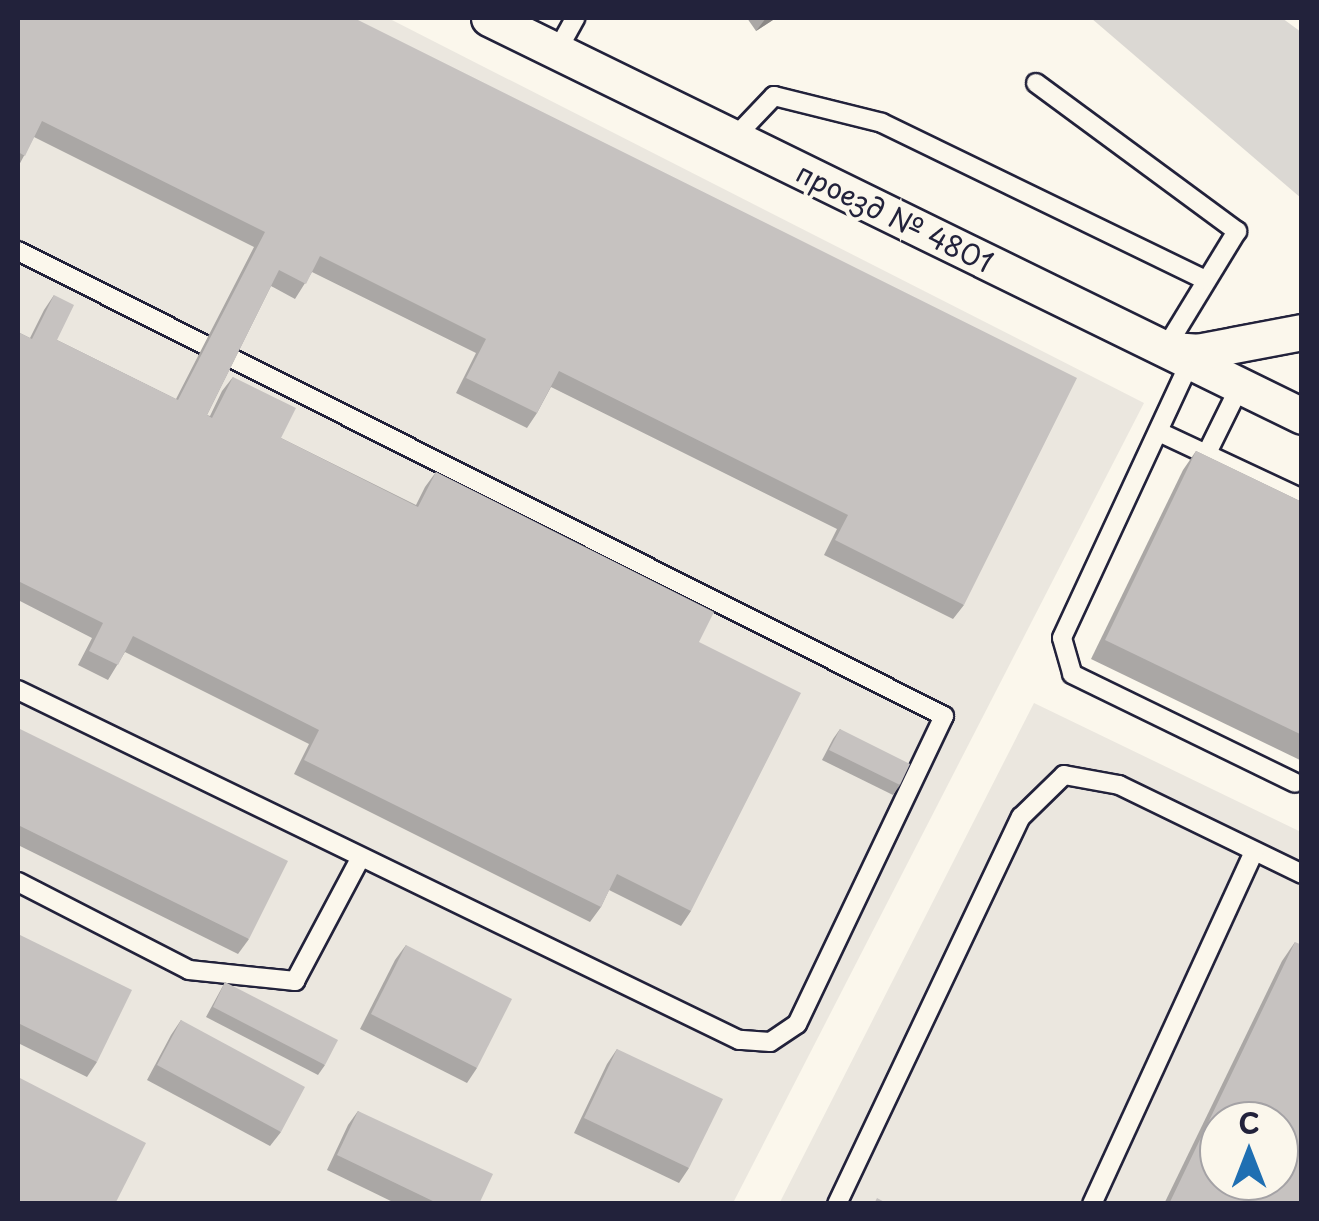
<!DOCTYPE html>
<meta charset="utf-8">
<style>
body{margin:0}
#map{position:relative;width:1319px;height:1221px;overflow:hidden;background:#fbf7ec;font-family:"Playpen Sans",sans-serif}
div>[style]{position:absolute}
.built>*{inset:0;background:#ebe7df}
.green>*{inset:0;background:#dbd8d3}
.roads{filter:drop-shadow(2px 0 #22223b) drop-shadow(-2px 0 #22223b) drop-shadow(0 2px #22223b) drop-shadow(0 -2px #22223b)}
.lane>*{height:18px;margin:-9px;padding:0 9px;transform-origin:9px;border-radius:9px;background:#fbf7ec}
.street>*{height:35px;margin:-17.5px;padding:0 17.5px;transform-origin:17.5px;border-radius:17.5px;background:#fbf7ec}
.wall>*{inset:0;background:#aaa7a5}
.shaded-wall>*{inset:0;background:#8b8886}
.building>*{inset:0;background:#c6c2c0}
span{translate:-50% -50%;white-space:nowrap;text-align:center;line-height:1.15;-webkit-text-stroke:8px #fbf7ec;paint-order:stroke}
.street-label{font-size:28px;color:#22223b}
.frame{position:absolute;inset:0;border:20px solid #22223b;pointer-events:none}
.north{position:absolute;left:1199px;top:1101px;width:100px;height:100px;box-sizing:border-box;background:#fbf7ec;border:2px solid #a4a2a5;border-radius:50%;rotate:0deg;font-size:28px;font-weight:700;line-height:40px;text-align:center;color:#22223b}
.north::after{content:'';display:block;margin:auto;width:35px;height:45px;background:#1f6fb2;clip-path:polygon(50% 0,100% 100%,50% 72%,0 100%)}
</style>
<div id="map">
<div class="built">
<i style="clip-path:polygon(18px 18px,388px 18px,1144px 403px,733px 1203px,18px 1203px)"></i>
<i style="clip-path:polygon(evenodd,1034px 703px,1301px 832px,1301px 1203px,779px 1204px,1034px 703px,1219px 1121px,1279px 1121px,1279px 1181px,1219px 1181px,1219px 1121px)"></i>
</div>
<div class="green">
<i style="clip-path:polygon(1091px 18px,1282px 18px,1301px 32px,1301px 198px)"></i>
</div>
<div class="roads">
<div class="lane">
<i style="left:557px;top:51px;width:38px;rotate:-61deg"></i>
<i style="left:1036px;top:83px;width:250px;rotate:36.4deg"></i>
<i style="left:1237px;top:231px;width:138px;rotate:121.4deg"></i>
<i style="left:734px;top:138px;width:58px;rotate:-46.4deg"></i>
<i style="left:774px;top:96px;width:111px;rotate:14deg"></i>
<i style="left:882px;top:123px;width:360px;rotate:25.9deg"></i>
<i style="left:18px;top:251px;width:1036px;rotate:26.66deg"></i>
<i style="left:944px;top:716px;width:341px;rotate:115.5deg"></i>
<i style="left:797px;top:1024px;width:32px;rotate:146deg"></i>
<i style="left:770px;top:1042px;width:31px;rotate:-176deg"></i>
<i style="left:739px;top:1040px;width:801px;rotate:-154.11deg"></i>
<i style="left:1190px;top:362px;width:304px;rotate:114.9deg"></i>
<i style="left:1062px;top:638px;width:37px;rotate:74deg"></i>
<i style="left:1072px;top:674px;width:248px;rotate:26deg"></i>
<i style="left:1159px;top:432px;width:158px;rotate:25.1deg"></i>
<i style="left:1206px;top:455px;width:77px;rotate:-63.8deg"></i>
<i style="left:18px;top:882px;width:192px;rotate:27.2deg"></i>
<i style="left:189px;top:970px;width:107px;rotate:5.9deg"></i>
<i style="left:295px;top:981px;width:140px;rotate:-62deg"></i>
<i style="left:837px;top:1204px;width:429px;rotate:-64.6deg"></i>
<i style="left:1021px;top:817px;width:60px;rotate:-44.3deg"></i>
<i style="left:1064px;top:775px;width:56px;rotate:10.3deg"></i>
<i style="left:1119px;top:785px;width:203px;rotate:25.9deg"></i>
<i style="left:1092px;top:1204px;width:388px;rotate:-65.3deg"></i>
</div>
<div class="street">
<i style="left:489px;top:18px;width:905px;rotate:26.08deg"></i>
<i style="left:1171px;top:350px;width:26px;rotate:4deg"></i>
<i style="left:1197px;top:352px;width:107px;rotate:-10.8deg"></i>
</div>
</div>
<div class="wall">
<i style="clip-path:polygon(18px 18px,354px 18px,964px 605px,953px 619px,824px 555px,837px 529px,551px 387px,537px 413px,527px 428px,456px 393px,476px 353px,312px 272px,295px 299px,271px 286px,207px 415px,210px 416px,222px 391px,233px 377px,281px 438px,416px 505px,425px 487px,436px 472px,699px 642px,691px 911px,681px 926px,609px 890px,601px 907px,590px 922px,294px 774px,309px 744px,125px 652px,108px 680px,78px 665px,92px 638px,18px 600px,18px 332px,30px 338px,44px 310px,54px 295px,57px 340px,176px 399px,254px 247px,34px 137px,18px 167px)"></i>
<i style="clip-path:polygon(747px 18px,776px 18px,756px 31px)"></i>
<i style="clip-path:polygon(1196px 451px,1302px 502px,1302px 761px,1091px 659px,1183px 470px)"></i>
<i style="clip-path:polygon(18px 728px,249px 939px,238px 954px,18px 845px)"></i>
<i style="clip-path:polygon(840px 729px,900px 785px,893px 795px,822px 760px,833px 739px)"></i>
<i style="clip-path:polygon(18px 934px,97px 1062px,87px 1077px,18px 1043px)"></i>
<i style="clip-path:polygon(1295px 942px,1302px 1204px,1164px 1204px,1282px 961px)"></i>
<i style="clip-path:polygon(406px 945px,477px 1068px,467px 1083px,360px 1029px,395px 960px)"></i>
<i style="clip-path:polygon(225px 982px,325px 1065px,318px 1075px,206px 1017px)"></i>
<i style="clip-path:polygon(181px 1020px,281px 1132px,270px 1146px,147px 1080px,171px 1035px)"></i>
<i style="clip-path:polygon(617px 1049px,689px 1168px,679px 1183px,574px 1133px,607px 1064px)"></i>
<i style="clip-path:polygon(358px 1111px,479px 1204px,397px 1204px,327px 1170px,348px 1125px)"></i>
</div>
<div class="shaded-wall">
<i style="clip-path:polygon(766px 18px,776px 18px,756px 31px)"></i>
</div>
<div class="building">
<i style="clip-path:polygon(18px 18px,354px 18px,1077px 378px,964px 605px,835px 540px,848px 515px,559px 371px,537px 413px,466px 378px,486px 339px,320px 256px,306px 284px,279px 270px,207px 415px,212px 418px,233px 377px,296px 408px,281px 438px,418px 507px,436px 472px,714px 612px,699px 642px,801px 693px,691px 911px,617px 874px,601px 907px,304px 760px,319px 730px,133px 636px,118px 665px,89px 651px,103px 623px,18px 581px,18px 332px,32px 339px,54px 295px,74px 305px,57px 340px,178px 400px,265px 232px,42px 121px,25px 156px,18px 152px)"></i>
<i style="clip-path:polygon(1196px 451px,1302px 502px,1302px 735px,1105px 640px)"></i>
<i style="clip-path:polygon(18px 728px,288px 861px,249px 939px,18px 825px)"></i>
<i style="clip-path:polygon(840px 729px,910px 764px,900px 785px,829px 750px)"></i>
<i style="clip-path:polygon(18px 934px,132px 990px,97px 1062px,18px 1023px)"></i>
<i style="clip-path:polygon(evenodd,1295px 942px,1302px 945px,1302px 1204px,1169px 1204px,1295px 942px,1219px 1121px,1279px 1121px,1279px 1181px,1219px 1181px,1219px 1121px)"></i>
<i style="clip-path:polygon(406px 945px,512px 999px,477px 1068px,371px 1014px)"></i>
<i style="clip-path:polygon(225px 982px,338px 1040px,325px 1065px,213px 1007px)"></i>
<i style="clip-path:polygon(181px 1020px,305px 1087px,281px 1132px,157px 1065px)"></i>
<i style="clip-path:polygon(617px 1049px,723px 1099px,689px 1168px,584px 1118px)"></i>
<i style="clip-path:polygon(18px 1077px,146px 1143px,115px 1204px,18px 1204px)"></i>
<i style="clip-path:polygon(358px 1111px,493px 1174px,479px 1204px,439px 1204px,337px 1155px)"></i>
<i style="clip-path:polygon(877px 1198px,888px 1204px,874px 1204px)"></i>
</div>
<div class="street-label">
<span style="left:895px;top:217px;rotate:26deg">проезд № 4801</span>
</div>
<div class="frame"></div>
<div class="north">С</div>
</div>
